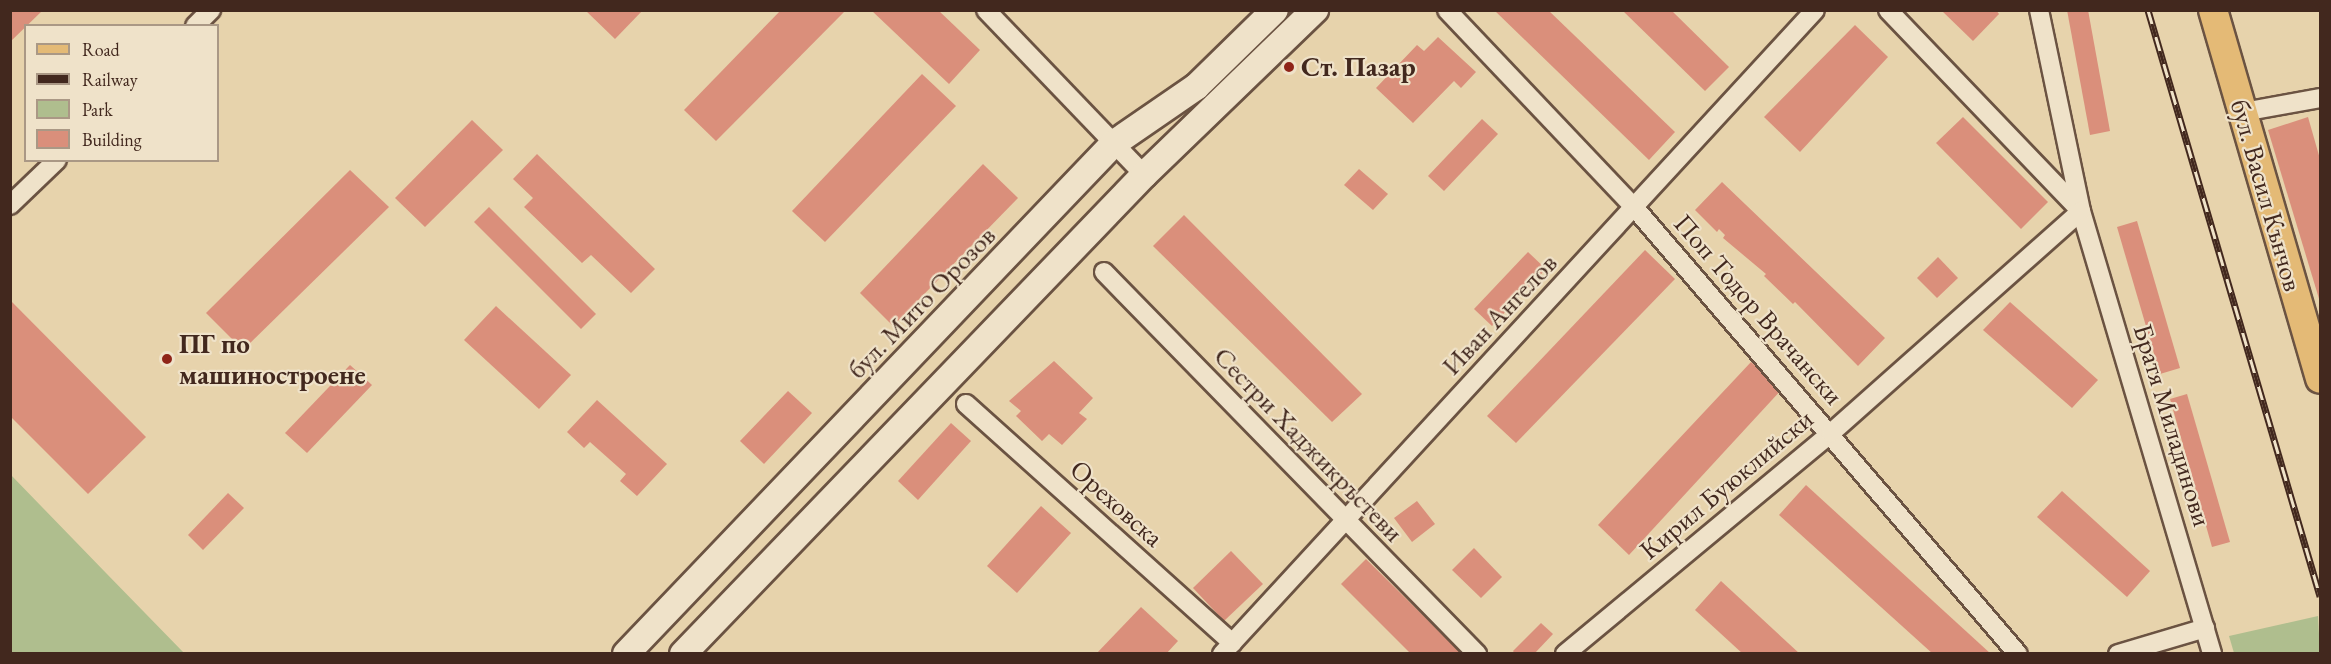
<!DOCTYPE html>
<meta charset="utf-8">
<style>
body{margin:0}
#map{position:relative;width:2331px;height:664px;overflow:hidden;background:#e7d3ac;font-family:"EB Garamond",serif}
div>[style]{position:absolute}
.green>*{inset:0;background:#afbe8e}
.building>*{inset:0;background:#da8f7b}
.roads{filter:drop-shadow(2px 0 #6b5342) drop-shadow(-2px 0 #6b5342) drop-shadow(0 2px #6b5342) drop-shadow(0 -2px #6b5342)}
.street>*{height:18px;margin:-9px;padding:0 9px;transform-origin:9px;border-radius:9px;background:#efe2c9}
.secondary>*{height:26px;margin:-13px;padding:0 13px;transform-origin:13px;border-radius:13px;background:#efe2c9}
.primary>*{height:28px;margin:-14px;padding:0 14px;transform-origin:14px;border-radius:14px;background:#e4ba76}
.rail>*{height:7px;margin-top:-3.5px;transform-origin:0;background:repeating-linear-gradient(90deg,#efe2c9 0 14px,#42281e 0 28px);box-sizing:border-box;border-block:2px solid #42281e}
.dots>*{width:16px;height:16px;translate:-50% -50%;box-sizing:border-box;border:3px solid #efe2c9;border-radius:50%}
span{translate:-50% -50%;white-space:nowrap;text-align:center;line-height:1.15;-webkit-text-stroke:4.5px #efe2c9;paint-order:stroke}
.poi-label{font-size:27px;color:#42281e;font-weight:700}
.left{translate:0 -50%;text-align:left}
.street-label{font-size:27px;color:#42281e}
.frame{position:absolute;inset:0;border:12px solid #42281e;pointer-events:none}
.legend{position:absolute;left:24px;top:24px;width:195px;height:138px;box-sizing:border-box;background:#efe2c9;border:2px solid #aa9885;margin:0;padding:8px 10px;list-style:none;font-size:18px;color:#42281e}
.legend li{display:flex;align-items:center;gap:12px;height:30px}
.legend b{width:30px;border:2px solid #aa9885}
</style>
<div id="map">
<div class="green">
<i style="clip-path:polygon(10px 474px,106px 573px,184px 653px,11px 653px)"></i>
<i style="clip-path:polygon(2318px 616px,2320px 653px,2234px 653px,2229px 636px)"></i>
</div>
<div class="building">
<i style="clip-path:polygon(10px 10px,43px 10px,10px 42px)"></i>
<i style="clip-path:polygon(585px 10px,643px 10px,615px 39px)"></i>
<i style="clip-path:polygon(781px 10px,846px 10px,716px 141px,684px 110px)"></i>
<i style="clip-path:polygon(871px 10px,938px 10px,980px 50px,949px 84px)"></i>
<i style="clip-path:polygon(1494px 10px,1548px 10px,1675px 132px,1649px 160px)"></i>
<i style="clip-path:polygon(1622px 10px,1671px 10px,1729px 67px,1705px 91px)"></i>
<i style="clip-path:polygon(1941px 10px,1996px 10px,1999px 14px,1973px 41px)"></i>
<i style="clip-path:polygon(2067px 10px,2088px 10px,2110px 131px,2090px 135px)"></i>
<i style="clip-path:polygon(1855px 25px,1888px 57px,1800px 152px,1764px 117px)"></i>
<i style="clip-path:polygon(1438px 37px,1476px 72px,1461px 88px,1454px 81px,1413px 123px,1376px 88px,1417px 45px,1424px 51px)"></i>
<i style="clip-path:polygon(922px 74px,956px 106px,825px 242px,792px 211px)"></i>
<i style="clip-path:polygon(1963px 117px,2048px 202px,2021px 229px,1936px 143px)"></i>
<i style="clip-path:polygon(2308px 117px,2320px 159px,2320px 302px,2268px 130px)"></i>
<i style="clip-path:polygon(1482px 119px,1498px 134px,1444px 191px,1428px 176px)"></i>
<i style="clip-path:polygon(472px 120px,503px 150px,425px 227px,395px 198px)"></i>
<i style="clip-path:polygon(537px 154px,655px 269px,631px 293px,591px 255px,582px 263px,524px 207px,533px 198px,513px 179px)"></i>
<i style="clip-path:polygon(983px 164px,1018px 198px,893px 326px,860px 293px)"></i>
<i style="clip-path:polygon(1359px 169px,1388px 194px,1373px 210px,1344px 185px)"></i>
<i style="clip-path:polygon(350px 170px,389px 207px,243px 350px,206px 313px)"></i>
<i style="clip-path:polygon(1722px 182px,1885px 338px,1858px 366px,1795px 302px,1793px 304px,1764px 276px,1766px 274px,1723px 238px,1725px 235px,1719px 229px,1717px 232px,1695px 210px)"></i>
<i style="clip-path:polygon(489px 207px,596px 314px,581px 329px,474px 222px)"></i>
<i style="clip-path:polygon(1184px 215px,1362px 394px,1332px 422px,1153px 246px)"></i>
<i style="clip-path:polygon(2137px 221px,2180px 368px,2160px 374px,2117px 227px)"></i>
<i style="clip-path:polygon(1645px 250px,1675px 279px,1516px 443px,1487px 416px)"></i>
<i style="clip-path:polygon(1528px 252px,1546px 269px,1492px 326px,1474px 309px)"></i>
<i style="clip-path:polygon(1938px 257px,1958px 278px,1937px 298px,1917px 278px)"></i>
<i style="clip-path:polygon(10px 300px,146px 437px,88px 494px,10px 416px)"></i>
<i style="clip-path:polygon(2010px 302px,2098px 380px,2072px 408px,1983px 330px)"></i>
<i style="clip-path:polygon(496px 306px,571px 375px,539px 409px,464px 340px)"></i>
<i style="clip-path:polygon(1054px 361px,1093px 398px,1079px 413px,1087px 419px,1062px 445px,1049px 434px,1042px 441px,1016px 416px,1021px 411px,1009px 401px)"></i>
<i style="clip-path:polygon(1751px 362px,1782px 389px,1629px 555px,1598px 525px)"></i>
<i style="clip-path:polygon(350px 365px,372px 385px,307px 453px,285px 433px)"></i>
<i style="clip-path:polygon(788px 391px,812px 413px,764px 464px,740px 441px)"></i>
<i style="clip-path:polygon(2187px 394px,2230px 542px,2212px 547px,2170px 399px)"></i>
<i style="clip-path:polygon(597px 400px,667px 464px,637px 496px,620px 481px,626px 474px,590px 442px,584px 448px,567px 432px)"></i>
<i style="clip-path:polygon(951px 423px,971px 441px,918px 500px,898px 481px)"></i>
<i style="clip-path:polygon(1806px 485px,1991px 654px,1933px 654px,1779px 515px)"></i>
<i style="clip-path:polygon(2062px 491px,2150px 571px,2127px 597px,2037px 517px)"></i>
<i style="clip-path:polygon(228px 493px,244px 508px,203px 550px,188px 535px)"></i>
<i style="clip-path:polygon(1417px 501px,1435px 524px,1412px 542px,1394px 518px)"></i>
<i style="clip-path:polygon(1041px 506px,1071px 533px,1017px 593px,987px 566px)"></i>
<i style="clip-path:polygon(1474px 548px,1502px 577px,1481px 598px,1452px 570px)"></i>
<i style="clip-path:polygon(1231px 551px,1263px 584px,1224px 621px,1193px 588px)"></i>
<i style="clip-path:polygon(1366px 559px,1462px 654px,1411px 654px,1341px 584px)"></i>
<i style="clip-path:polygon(1721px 581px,1800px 654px,1743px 654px,1695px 610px)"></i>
<i style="clip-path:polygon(1141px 607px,1178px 641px,1166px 654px,1096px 654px)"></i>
<i style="clip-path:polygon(1541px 623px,1553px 634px,1534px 654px,1515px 654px,1513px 651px)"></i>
</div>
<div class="roads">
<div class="street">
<i style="left:986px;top:10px;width:228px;rotate:46.2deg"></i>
<i style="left:1447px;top:10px;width:272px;rotate:46.5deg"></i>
<i style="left:1634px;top:207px;width:589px;rotate:49.34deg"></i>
<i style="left:1888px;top:10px;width:277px;rotate:46.2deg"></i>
<i style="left:2039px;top:10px;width:205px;rotate:78.2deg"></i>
<i style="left:2081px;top:211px;width:462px;rotate:73.5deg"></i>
<i style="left:195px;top:26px;width:23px;rotate:-45deg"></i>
<i style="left:2243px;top:112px;width:78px;rotate:-10.3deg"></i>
<i style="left:10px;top:205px;width:65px;rotate:-43.8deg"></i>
<i style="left:1104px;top:272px;width:534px;rotate:45.68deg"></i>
<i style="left:966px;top:404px;width:358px;rotate:41.9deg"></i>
<i style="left:1222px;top:654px;width:875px;rotate:-47.36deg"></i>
<i style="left:1565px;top:654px;width:346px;rotate:-39.7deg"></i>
<i style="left:1831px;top:433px;width:334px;rotate:-41.6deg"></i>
<i style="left:2118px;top:654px;width:91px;rotate:-16.6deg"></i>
</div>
<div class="secondary">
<i style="left:626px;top:654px;width:705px;rotate:-46.32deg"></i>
<i style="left:1113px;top:144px;width:101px;rotate:-34.5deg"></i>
<i style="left:1196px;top:87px;width:110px;rotate:-44.3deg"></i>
<i style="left:683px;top:654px;width:665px;rotate:-46.1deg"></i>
<i style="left:1144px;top:175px;width:238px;rotate:-44deg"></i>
</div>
<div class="primary">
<i style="left:2213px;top:10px;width:384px;rotate:73.8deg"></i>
</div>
</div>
<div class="rail">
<i style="left:2148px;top:10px;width:611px;rotate:73.64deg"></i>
</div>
<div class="dots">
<i style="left:1289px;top:67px;background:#8f2418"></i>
<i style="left:167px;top:359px;background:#8f2418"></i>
</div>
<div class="poi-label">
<span class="left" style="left:1301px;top:67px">Ст. Пазар</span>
<span class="left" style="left:179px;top:359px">ПГ по<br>машиностроене</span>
</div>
<div class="street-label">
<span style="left:2267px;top:195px;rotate:74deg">бул. Васил Кънчов</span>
<span style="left:921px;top:302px;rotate:-46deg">бул. Мито Орозов</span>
<span style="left:1759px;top:309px;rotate:49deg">Поп Тодор Врачански</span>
<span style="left:1499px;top:314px;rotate:-47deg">Иван Ангелов</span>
<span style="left:2173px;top:425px;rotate:73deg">Братя Миладинови</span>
<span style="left:1309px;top:444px;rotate:46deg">Сестри Хаджикръстеви</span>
<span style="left:1726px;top:484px;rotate:-40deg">Кирил Буюклийски</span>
<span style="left:1117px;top:503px;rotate:42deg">Ореховска</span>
</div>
<div class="frame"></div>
<ul class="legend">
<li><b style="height:8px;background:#e4ba76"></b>Road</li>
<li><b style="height:8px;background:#42281e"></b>Railway</li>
<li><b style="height:16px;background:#afbe8e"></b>Park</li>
<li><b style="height:16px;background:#da8f7b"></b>Building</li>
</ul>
</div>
